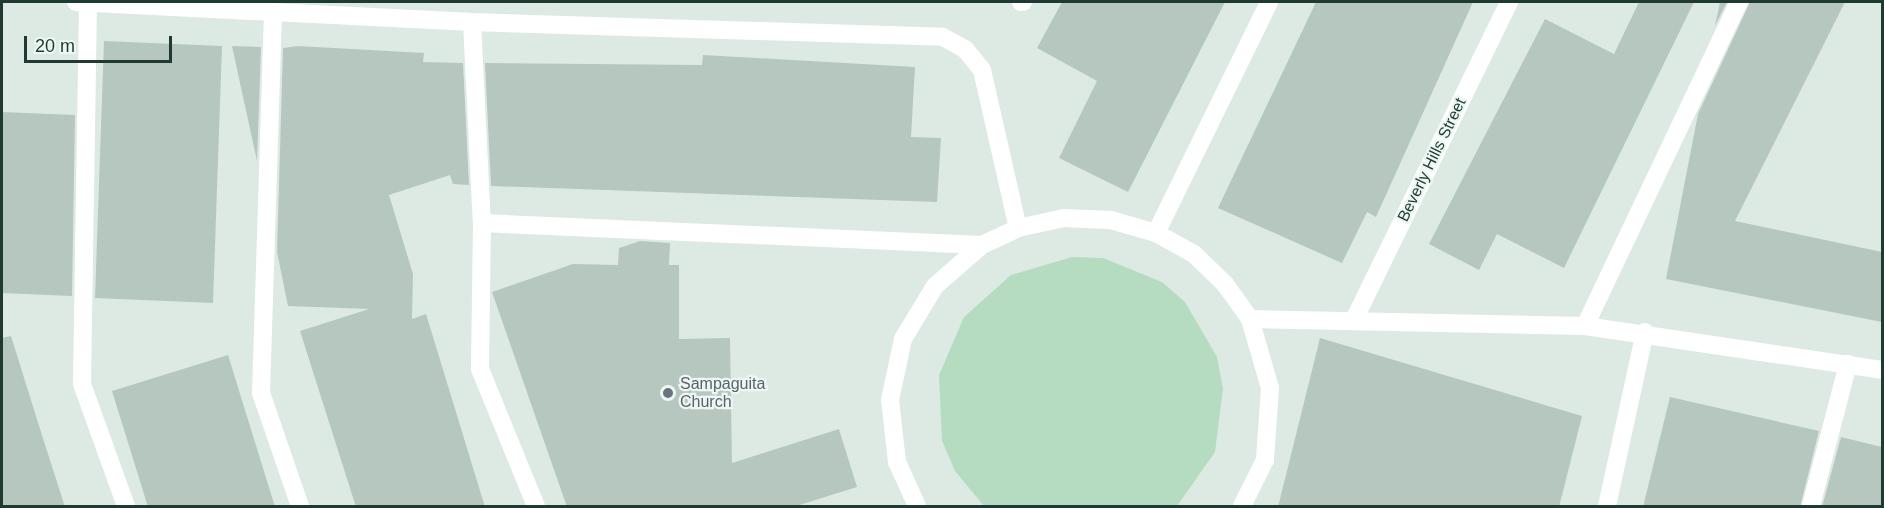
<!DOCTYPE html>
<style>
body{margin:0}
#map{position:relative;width:1884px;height:508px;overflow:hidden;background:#ddeae4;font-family:Arial,sans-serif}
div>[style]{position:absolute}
.green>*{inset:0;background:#b5dcc0}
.building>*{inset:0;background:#b6c7c0}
.minor>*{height:18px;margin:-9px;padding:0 9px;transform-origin:9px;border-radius:9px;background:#fff}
.dots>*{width:16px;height:16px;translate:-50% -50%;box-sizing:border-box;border:3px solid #edf7f2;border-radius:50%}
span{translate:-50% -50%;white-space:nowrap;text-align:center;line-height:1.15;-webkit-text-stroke:4.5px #edf7f2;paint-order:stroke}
.street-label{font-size:16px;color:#1f3a33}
.worship-label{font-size:16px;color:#5b616d}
.left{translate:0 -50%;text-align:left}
.frame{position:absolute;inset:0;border:3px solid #1f3a33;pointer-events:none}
.scale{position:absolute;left:24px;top:36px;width:148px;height:27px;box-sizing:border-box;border:3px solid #1f3a33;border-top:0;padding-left:8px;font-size:18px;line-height:21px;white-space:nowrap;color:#1f3a33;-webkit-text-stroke:4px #edf7f2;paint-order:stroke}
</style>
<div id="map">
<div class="green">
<i style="clip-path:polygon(1072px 257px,1103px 258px,1162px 282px,1185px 302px,1217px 357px,1223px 389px,1215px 452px,1177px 506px,984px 506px,955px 471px,942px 441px,939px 375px,964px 317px,1011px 275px)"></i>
</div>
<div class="building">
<i style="clip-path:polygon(1062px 2px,1225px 2px,1128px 192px,1059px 158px,1097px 81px,1037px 48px)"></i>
<i style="clip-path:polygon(1316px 2px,1473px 2px,1376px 217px,1367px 212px,1342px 263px,1218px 208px)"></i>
<i style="clip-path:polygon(1639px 2px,1694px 2px,1564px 268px,1497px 234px,1479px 270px,1429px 244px,1545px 19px,1614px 54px)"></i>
<i style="clip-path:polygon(1720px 2px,1727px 2px,1715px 26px)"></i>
<i style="clip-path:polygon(1750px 2px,1845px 2px,1735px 221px,1882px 252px,1882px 322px,1666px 279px,1698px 114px)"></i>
<i style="clip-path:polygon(104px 41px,222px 46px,213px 303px,95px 298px)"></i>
<i style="clip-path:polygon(232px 46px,261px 47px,257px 161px)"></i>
<i style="clip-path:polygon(298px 46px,424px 53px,423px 62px,463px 63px,469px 185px,453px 184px,450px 175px,389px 195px,413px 274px,412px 319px,426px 314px,485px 507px,356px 507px,300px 331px,369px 309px,288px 306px,277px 252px,283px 48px)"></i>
<i style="clip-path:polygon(703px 55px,915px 67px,911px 137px,941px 138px,937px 202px,491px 186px,485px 63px,702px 65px)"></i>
<i style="clip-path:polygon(2px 112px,75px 115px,72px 296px,2px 293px)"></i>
<i style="clip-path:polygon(640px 241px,670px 243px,669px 265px,679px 265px,679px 339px,730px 338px,732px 463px,839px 429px,857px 487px,793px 507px,567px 507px,492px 292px,573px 264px,618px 265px,619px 248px)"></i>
<i style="clip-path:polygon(11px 336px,40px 429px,65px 507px,2px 507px,2px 338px)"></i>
<i style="clip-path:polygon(1320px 338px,1582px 416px,1559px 507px,1278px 507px)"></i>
<i style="clip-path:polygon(228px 355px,275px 507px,148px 507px,112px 391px)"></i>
<i style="clip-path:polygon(1670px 397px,1819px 431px,1800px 507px,1643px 507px)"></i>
<i style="clip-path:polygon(1841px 437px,1882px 447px,1882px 507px,1822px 507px)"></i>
</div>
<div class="minor">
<i style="left:76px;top:2px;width:397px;rotate:2.9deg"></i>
<i style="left:472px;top:22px;width:471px;rotate:1.8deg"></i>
<i style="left:943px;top:37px;width:25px;rotate:29deg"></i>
<i style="left:965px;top:49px;width:27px;rotate:51deg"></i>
<i style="left:982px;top:70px;width:162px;rotate:77.2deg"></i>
<i style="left:88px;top:2px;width:382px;rotate:90.9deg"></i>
<i style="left:82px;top:384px;width:130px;rotate:70.2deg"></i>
<i style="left:1021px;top:2px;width:2px"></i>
<i style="left:273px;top:12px;width:381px;rotate:91.8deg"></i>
<i style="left:261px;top:393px;width:120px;rotate:71deg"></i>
<i style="left:472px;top:22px;width:201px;rotate:87.2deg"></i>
<i style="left:482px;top:223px;width:146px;rotate:90.8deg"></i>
<i style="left:480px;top:369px;width:148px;rotate:67.8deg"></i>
<i style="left:482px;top:223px;width:500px;rotate:2.52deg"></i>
<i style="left:1156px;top:233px;width:257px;rotate:-63.9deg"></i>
<i style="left:1355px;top:318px;width:352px;rotate:-64deg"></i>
<i style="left:1250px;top:319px;width:335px;rotate:1.2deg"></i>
<i style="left:1585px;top:326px;width:300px;rotate:8.4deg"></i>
<i style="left:1585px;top:326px;width:359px;rotate:-64.6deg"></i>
<i style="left:917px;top:506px;width:48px;rotate:-114.4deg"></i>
<i style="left:897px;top:462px;width:62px;rotate:-96.4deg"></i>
<i style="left:890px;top:400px;width:62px;rotate:-78deg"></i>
<i style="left:903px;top:339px;width:62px;rotate:-58.9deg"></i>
<i style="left:935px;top:286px;width:62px;rotate:-41.1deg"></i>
<i style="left:982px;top:245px;width:40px;rotate:-25deg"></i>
<i style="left:1018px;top:228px;width:47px;rotate:-12.3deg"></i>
<i style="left:1064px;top:218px;width:47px;rotate:2.4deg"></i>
<i style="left:1111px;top:220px;width:47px;rotate:16.1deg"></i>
<i style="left:1156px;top:233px;width:43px;rotate:28.9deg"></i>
<i style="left:1194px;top:254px;width:43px;rotate:44.1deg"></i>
<i style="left:1225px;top:284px;width:43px;rotate:54.5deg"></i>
<i style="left:1250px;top:319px;width:72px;rotate:73.8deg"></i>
<i style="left:1270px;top:388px;width:72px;rotate:94deg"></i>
<i style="left:1265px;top:460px;width:51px;rotate:116.6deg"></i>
<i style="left:1607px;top:506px;width:178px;rotate:-77.7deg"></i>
<i style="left:1811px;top:506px;width:147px;rotate:-75.4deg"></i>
</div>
<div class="dots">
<i style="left:668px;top:393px;background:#6b7280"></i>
</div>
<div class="street-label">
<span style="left:1432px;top:160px;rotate:-64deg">Beverly Hills Street</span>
</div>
<div class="worship-label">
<span class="left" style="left:680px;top:393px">Sampaguita<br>Church</span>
</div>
<div class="frame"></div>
<div class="scale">20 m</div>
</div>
